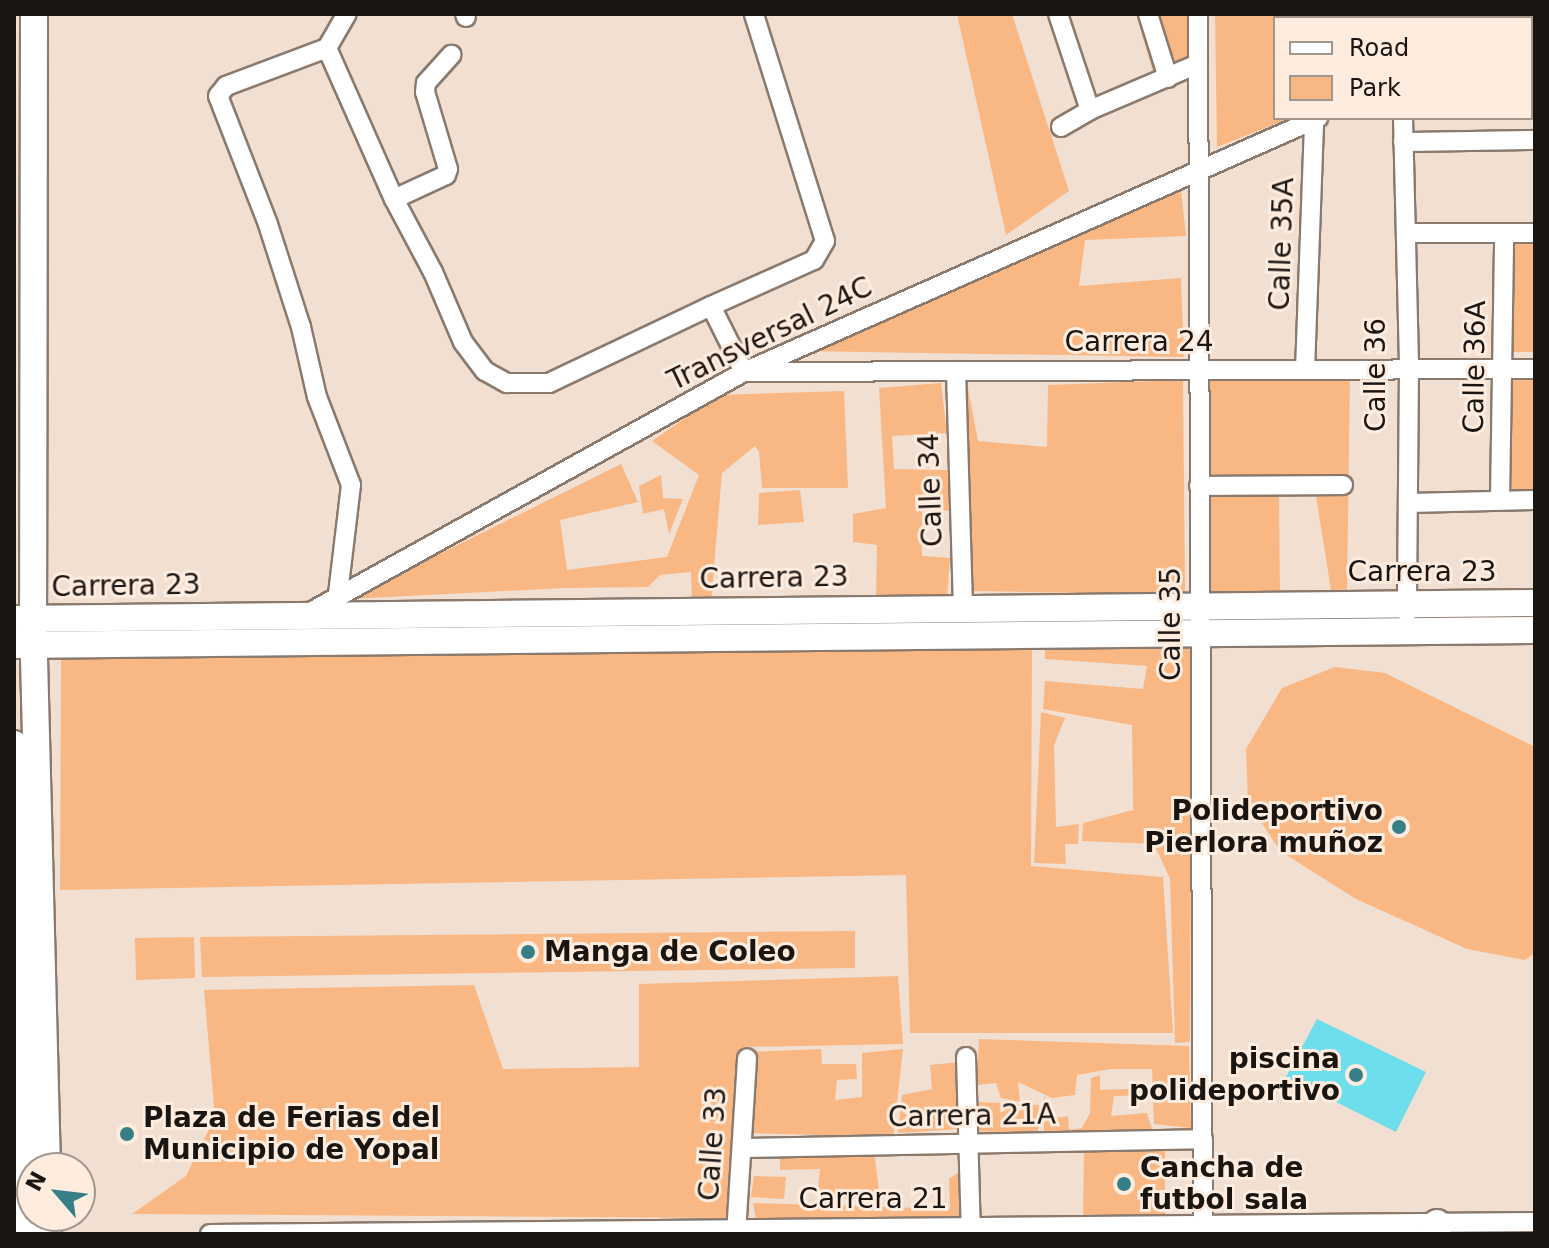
<!DOCTYPE html>
<meta charset="utf-8">
<style>
body{margin:0}
#map{position:relative;width:1549px;height:1248px;overflow:hidden;background:#f1dfd2;font-family:"DejaVu Sans",sans-serif}
div>[style]{position:absolute}
.green>*{inset:0;background:#f9b883}
.water>*{inset:0;background:#6cdeec}
.roads{filter:drop-shadow(2px 0 #8a7a6e) drop-shadow(-2px 0 #8a7a6e) drop-shadow(0 2px #8a7a6e) drop-shadow(0 -2px #8a7a6e)}
.street>*{height:18px;margin:-9px;padding:0 9px;transform-origin:9px;border-radius:9px;background:#fff}
.secondary>*{height:26px;margin:-13px;padding:0 13px;transform-origin:13px;border-radius:13px;background:#fff}
.dots>*{width:22px;height:22px;translate:-50% -50%;box-sizing:border-box;border:4px solid #feecdf;border-radius:50%}
span{translate:-50% -50%;white-space:nowrap;text-align:center;line-height:1.15;-webkit-text-stroke:6px #feecdf;paint-order:stroke}
.street-label{font-size:28px;color:#1b1511}
.poi-label{font-size:28px;color:#1b1511;font-weight:700}
.right{translate:-100% -50%;text-align:right}
.left{translate:0 -50%;text-align:left}
.frame{position:absolute;inset:0;border:16px solid #1b1511;pointer-events:none}
.legend{position:absolute;left:1273px;top:16px;width:260px;height:104px;box-sizing:border-box;background:#feecdf;border:2px solid #a3968d;margin:0;padding:10px 14px;list-style:none;font-size:24px;color:#1b1511}
.legend li{display:flex;align-items:center;gap:16px;height:40px}
.legend b{width:40px;border:2px solid #a3968d}
.north{position:absolute;left:16px;top:1152px;width:80px;height:80px;box-sizing:border-box;background:#feecdf;border:2px solid #a3968d;border-radius:50%;rotate:298deg;font-size:22px;font-weight:700;line-height:32px;text-align:center;color:#1b1511}
.north::after{content:'';display:block;margin:auto;width:28px;height:36px;background:#377f87;clip-path:polygon(50% 0,100% 100%,50% 72%,0 100%)}
</style>
<div id="map">
<div class="green">
<i style="clip-path:polygon(957px 14px,1012px 14px,1069px 191px,1006px 235px)"></i>
<i style="clip-path:polygon(1136px 14px,1189px 14px,1190px 59px,1153px 72px)"></i>
<i style="clip-path:polygon(1215px 14px,1346px 14px,1347px 18px,1275px 18px,1275px 118px,1290px 118px,1217px 147px)"></i>
<i style="clip-path:polygon(1181px 190px,1186px 236px,1085px 240px,1079px 286px,1181px 278px,1184px 357px,801px 351px)"></i>
<i style="clip-path:polygon(1511px 235px,1535px 235px,1535px 352px,1511px 352px)"></i>
<i style="clip-path:polygon(1350px 375px,1347px 590px,1331px 590px,1315px 490px,1279px 495px,1280px 595px,1208px 596px,1207px 376px)"></i>
<i style="clip-path:polygon(1508px 376px,1535px 376px,1535px 490px,1512px 491px)"></i>
<i style="clip-path:polygon(1183px 380px,1185px 595px,973px 591px,967px 383px,978px 441px,1047px 447px,1048px 385px)"></i>
<i style="clip-path:polygon(941px 383px,947px 433px,892px 436px,894px 469px,950px 470px,950px 511px,922px 510px,922px 556px,950px 558px,947px 596px,876px 595px,877px 545px,853px 542px,853px 514px,886px 508px,879px 388px)"></i>
<i style="clip-path:polygon(844px 391px,848px 488px,762px 488px,759px 452px,755px 446px,722px 473px,711px 602px,692px 602px,691px 572px,660px 575px,648px 587px,565px 588px,349px 599px,621px 464px,638px 502px,560px 520px,567px 570px,667px 557px,699px 475px,652px 441px,719px 395px)"></i>
<i style="clip-path:polygon(661px 475px,663px 498px,683px 499px,669px 534px,664px 509px,643px 514px,639px 486px)"></i>
<i style="clip-path:polygon(800px 490px,804px 522px,758px 525px,759px 493px)"></i>
<i style="clip-path:polygon(1032px 644px,1031px 866px,1163px 877px,1173px 1033px,910px 1033px,906px 875px,60px 890px,61px 656px)"></i>
<i style="clip-path:polygon(1045px 644px,1192px 644px,1190px 1042px,1175px 1043px,1170px 879px,1154px 844px,1082px 841px,1083px 823px,1133px 810px,1132px 725px,1043px 709px,1045px 681px,1143px 689px,1147px 666px,1045px 659px)"></i>
<i style="clip-path:polygon(1335px 667px,1385px 673px,1535px 747px,1535px 953px,1525px 960px,1467px 949px,1356px 899px,1280px 851px,1248px 802px,1246px 749px,1282px 688px)"></i>
<i style="clip-path:polygon(1041px 712px,1065px 718px,1054px 745px,1056px 827px,1079px 824px,1078px 844px,1065px 844px,1066px 864px,1034px 863px)"></i>
<i style="clip-path:polygon(855px 931px,855px 968px,202px 977px,200px 937px)"></i>
<i style="clip-path:polygon(194px 937px,195px 978px,136px 980px,135px 938px)"></i>
<i style="clip-path:polygon(898px 976px,903px 1044px,742px 1047px,730px 1218px,132px 1214px,186px 1176px,215px 1117px,204px 990px,474px 985px,503px 1069px,639px 1067px,639px 984px)"></i>
<i style="clip-path:polygon(979px 1039px,1189px 1046px,1191px 1128px,1154px 1124px,1152px 1069px,1111px 1069px,1077px 1075px,1075px 1095px,1052px 1098px,1018px 1082px,1020px 1102px,1001px 1098px,996px 1083px,976px 1085px)"></i>
<i style="clip-path:polygon(821px 1049px,822px 1064px,856px 1064px,857px 1079px,837px 1080px,835px 1100px,862px 1097px,862px 1053px,903px 1049px,893px 1137px,745px 1133px,748px 1052px)"></i>
<i style="clip-path:polygon(960px 1062px,959px 1129px,898px 1133px,902px 1095px,932px 1089px,930px 1065px)"></i>
<i style="clip-path:polygon(1100px 1075px,1100px 1090px,1150px 1088px,1150px 1095px,1114px 1096px,1111px 1116px,1147px 1113px,1153px 1132px,1044px 1136px,1044px 1096px,1049px 1101px,1049px 1119px,1068px 1116px,1069px 1130px,1082px 1128px,1090px 1113px,1091px 1078px)"></i>
<i style="clip-path:polygon(979px 1102px,1039px 1105px,1038px 1134px,978px 1131px)"></i>
<i style="clip-path:polygon(1165px 1150px,1165px 1218px,1083px 1218px,1084px 1151px)"></i>
<i style="clip-path:polygon(874px 1151px,880px 1199px,817px 1197px,820px 1169px,780px 1170px,780px 1154px)"></i>
<i style="clip-path:polygon(959px 1172px,959px 1217px,756px 1220px,753px 1203px,950px 1209px,949px 1179px)"></i>
<i style="clip-path:polygon(754px 1176px,786px 1177px,784px 1199px,751px 1197px)"></i>
</div>
<div class="water">
<i style="clip-path:polygon(1317px 1019px,1426px 1072px,1396px 1132px,1286px 1077px)"></i>
</div>
<div class="roads">
<div class="street">
<i style="left:465px;top:14px;width:3px;rotate:72deg"></i>
<i style="left:1058px;top:14px;width:101px;rotate:71.6deg"></i>
<i style="left:1148px;top:14px;width:67px;rotate:72.6deg"></i>
<i style="left:1198px;top:14px;width:1220px;rotate:89.77deg"></i>
<i style="left:1490px;top:14px;width:4px;rotate:90deg"></i>
<i style="left:1403px;top:18px;width:4px;rotate:-90deg"></i>
<i style="left:1531px;top:31px;width:4px;rotate:-27deg"></i>
<i style="left:327px;top:48px;width:39px;rotate:-60deg"></i>
<i style="left:1403px;top:118px;width:251px;rotate:88.6deg"></i>
<i style="left:1409px;top:369px;width:244px;rotate:90.5deg"></i>
<i style="left:1061px;top:127px;width:34px;rotate:-30deg"></i>
<i style="left:1090px;top:110px;width:117px;rotate:-23.1deg"></i>
<i style="left:1403px;top:142px;width:132px;rotate:-0.9deg"></i>
<i style="left:394px;top:199px;width:57px;rotate:-24.8deg"></i>
<i style="left:446px;top:175px;width:6px;rotate:-72deg"></i>
<i style="left:448px;top:169px;width:80px;rotate:-106.6deg"></i>
<i style="left:425px;top:92px;width:9px;rotate:-84deg"></i>
<i style="left:426px;top:83px;width:38px;rotate:-48deg"></i>
<i style="left:1407px;top:233px;width:128px"></i>
<i style="left:711px;top:306px;width:113px;rotate:-24.1deg"></i>
<i style="left:814px;top:260px;width:22px;rotate:-60deg"></i>
<i style="left:825px;top:241px;width:238px;rotate:-107.4deg"></i>
<i style="left:1305px;top:370px;width:250px;rotate:-87.9deg"></i>
<i style="left:956px;top:371px;width:236px;rotate:88.3deg"></i>
<i style="left:1199px;top:486px;width:144px;rotate:-0.4deg"></i>
<i style="left:1500px;top:500px;width:266px;rotate:-89.1deg"></i>
<i style="left:1408px;top:503px;width:127px;rotate:-1.4deg"></i>
<i style="left:338px;top:594px;width:110px;rotate:-83.2deg"></i>
<i style="left:351px;top:485px;width:94px;rotate:-111.1deg"></i>
<i style="left:317px;top:397px;width:72px;rotate:-102.9deg"></i>
<i style="left:301px;top:327px;width:108px;rotate:-107.8deg"></i>
<i style="left:268px;top:224px;width:137px;rotate:-111.3deg"></i>
<i style="left:218px;top:96px;width:13px;rotate:-51deg"></i>
<i style="left:226px;top:86px;width:108px;rotate:-20.6deg"></i>
<i style="left:327px;top:48px;width:165px;rotate:66.1deg"></i>
<i style="left:394px;top:199px;width:83px;rotate:61.9deg"></i>
<i style="left:433px;top:272px;width:76px;rotate:66.8deg"></i>
<i style="left:463px;top:342px;width:36px;rotate:53deg"></i>
<i style="left:485px;top:371px;width:25px;rotate:29deg"></i>
<i style="left:507px;top:383px;width:42px"></i>
<i style="left:549px;top:383px;width:179px;rotate:-25.4deg"></i>
<i style="left:711px;top:306px;width:74px;rotate:63.4deg"></i>
<i style="left:744px;top:372px;width:791px;rotate:-0.22deg"></i>
<i style="left:305px;top:615px;width:502px;rotate:-28.97deg"></i>
<i style="left:744px;top:372px;width:628px;rotate:-23.87deg"></i>
<i style="left:966px;top:1057px;width:177px;rotate:88.4deg"></i>
<i style="left:742px;top:1148px;width:461px;rotate:-1.1deg"></i>
<i style="left:210px;top:1234px;width:1325px;rotate:-0.52deg"></i>
<i style="left:736px;top:1234px;width:176px;rotate:-86.4deg"></i>
</div>
<div class="secondary">
<i style="left:34px;top:14px;width:605px;rotate:90.09deg"></i>
<i style="left:33px;top:619px;width:549px;rotate:88.54deg"></i>
<i style="left:14px;top:619px;width:1521px;rotate:-0.6deg"></i>
<i style="left:14px;top:645px;width:1521px;rotate:-0.57deg"></i>
<i style="left:14px;top:744px;width:490px;rotate:88.6deg"></i>
<i style="left:48px;top:1216px;width:18px;rotate:90deg"></i>
<i style="left:1437px;top:1223px;width:11px;rotate:90deg"></i>
</div>
</div>
<div class="dots">
<i style="left:1399px;top:827px;background:#377f87"></i>
<i style="left:528px;top:952px;background:#377f87"></i>
<i style="left:1356px;top:1075px;background:#377f87"></i>
<i style="left:127px;top:1134px;background:#377f87"></i>
<i style="left:1124px;top:1184px;background:#377f87"></i>
</div>
<div class="street-label">
<span style="left:1282px;top:244px;rotate:-88deg">Calle 35A</span>
<span style="left:770px;top:334px;rotate:-26deg">Transversal 24C</span>
<span style="left:1139px;top:342px">Carrera 24</span>
<span style="left:1475px;top:367px;rotate:-89deg">Calle 36A</span>
<span style="left:1376px;top:375px;rotate:-90deg">Calle 36</span>
<span style="left:931px;top:490px;rotate:-92deg">Calle 34</span>
<span style="left:1422px;top:572px">Carrera 23</span>
<span style="left:774px;top:578px;rotate:-1deg">Carrera 23</span>
<span style="left:126px;top:586px;rotate:-1deg">Carrera 23</span>
<span style="left:1171px;top:624px;rotate:-90deg">Calle 35</span>
<span style="left:972px;top:1116px;rotate:-1deg">Carrera 21A</span>
<span style="left:713px;top:1144px;rotate:-86deg">Calle 33</span>
<span style="left:873px;top:1199px">Carrera 21</span>
</div>
<div class="poi-label">
<span class="right" style="left:1383px;top:827px">Polideportivo<br>Pierlora muñoz</span>
<span class="left" style="left:544px;top:952px">Manga de Coleo</span>
<span class="right" style="left:1340px;top:1075px">piscina<br>polideportivo</span>
<span class="left" style="left:143px;top:1134px">Plaza de Ferias del<br>Municipio de Yopal</span>
<span class="left" style="left:1140px;top:1184px">Cancha de<br>futbol sala</span>
</div>
<div class="frame"></div>
<ul class="legend">
<li><b style="height:10px;background:#fff"></b>Road</li>
<li><b style="height:22px;background:#f9b883"></b>Park</li>
</ul>
<div class="north">N</div>
</div>
